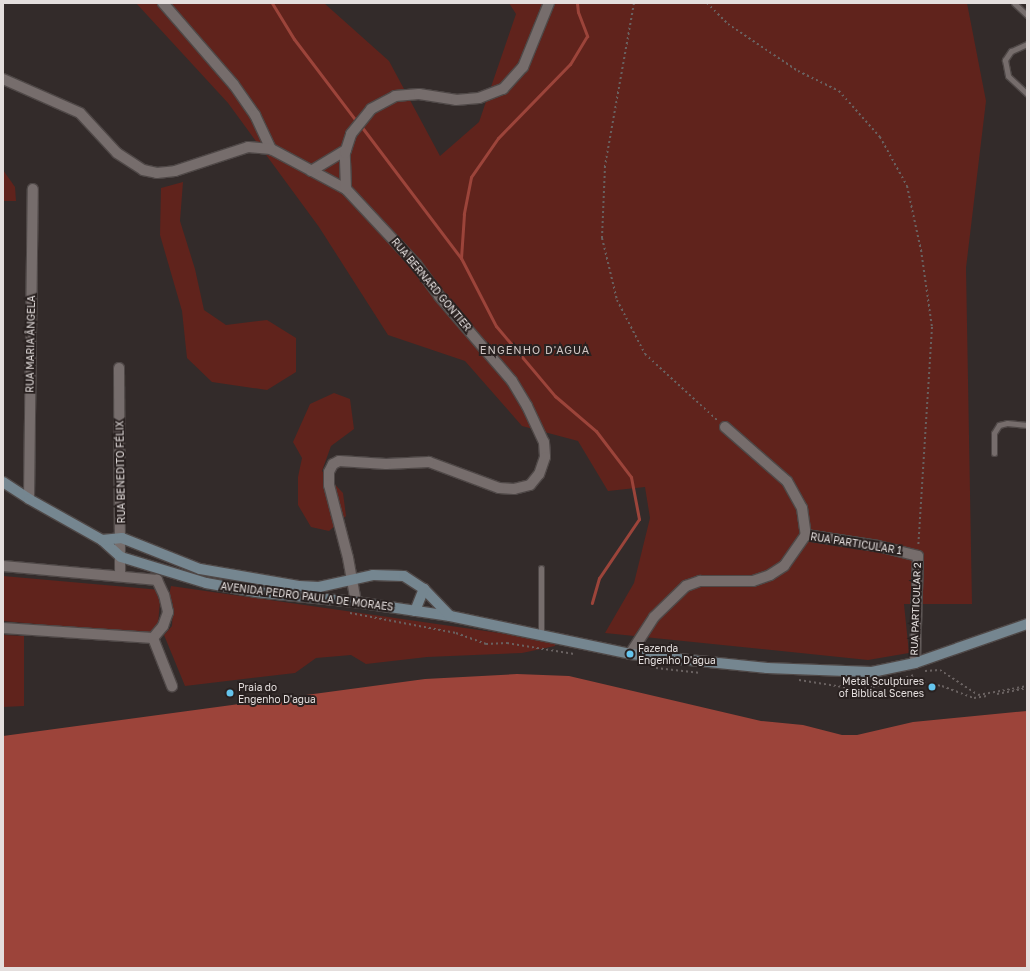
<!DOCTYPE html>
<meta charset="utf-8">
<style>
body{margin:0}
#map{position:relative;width:1030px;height:971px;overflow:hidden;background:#332b2a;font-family:"Golos Text",sans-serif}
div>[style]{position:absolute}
.green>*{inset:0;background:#60231c}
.water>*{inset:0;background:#9c443a}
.stream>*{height:3px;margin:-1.5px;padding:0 1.5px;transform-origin:1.5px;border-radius:1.5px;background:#9c443a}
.path>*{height:2px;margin-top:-1px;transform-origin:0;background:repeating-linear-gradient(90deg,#696160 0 2px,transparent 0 5px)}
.roads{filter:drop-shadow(1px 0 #4f4847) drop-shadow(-1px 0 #4f4847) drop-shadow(0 1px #4f4847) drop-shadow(0 -1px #4f4847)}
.service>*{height:5px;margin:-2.5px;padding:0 2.5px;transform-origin:2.5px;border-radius:2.5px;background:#766d6c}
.minor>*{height:10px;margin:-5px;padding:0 5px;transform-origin:5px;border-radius:5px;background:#766d6c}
.secondary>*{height:10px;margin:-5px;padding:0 5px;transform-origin:5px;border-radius:5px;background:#758690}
.dots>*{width:11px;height:11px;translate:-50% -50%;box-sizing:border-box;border:2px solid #292120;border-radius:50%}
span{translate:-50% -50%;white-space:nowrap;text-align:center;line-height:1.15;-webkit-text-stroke:4px #292120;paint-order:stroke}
.street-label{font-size:10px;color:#e4dedd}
.poi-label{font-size:10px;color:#e4dedd}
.left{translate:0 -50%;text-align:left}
.right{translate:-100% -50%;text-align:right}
.neighbourhood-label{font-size:11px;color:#cec4c2;letter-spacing:1px}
.frame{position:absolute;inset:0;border:4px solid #e4dedd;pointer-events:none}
</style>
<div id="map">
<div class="green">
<i style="clip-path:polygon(136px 3px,324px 3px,389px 61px,440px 156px,479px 122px,516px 14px,509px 3px,967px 3px,986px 101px,966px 268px,972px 604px,904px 604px,909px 653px,868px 660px,605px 633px,634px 583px,650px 518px,645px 487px,608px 491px,578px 441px,522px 426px,465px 361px,388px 335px,319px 227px,228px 103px)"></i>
<i style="clip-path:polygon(3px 170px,15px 187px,16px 201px,3px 201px)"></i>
<i style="clip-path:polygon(183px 182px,180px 221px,195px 269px,204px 310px,226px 325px,267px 320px,296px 338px,296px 372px,267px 390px,212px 382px,187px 358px,182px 311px,160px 235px,161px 188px)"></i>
<i style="clip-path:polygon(334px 393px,350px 399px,354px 429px,331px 446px,322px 471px,343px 493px,346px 516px,329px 531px,311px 527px,298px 505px,298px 477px,302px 458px,293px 442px,310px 404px)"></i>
<i style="clip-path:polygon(3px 576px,161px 590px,157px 635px,3px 621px)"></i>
<i style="clip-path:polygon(171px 586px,556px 641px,555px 646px,522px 653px,427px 657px,366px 664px,351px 655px,316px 658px,295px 673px,185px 686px,164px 635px,172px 626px,173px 604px,169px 595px)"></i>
<i style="clip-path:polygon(3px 635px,24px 636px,24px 706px,3px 707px)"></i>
</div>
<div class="water">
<i style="clip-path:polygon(517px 674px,569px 676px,761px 721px,803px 725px,842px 735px,857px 735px,913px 722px,1027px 711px,1027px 968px,3px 968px,3px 736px,425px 679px)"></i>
</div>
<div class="stream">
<i style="left:272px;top:3px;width:42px;rotate:58.6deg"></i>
<i style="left:294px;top:39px;width:104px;rotate:52.8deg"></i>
<i style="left:577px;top:3px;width:9px;rotate:84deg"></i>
<i style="left:578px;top:12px;width:26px;rotate:69deg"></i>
<i style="left:587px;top:36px;width:33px;rotate:121deg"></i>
<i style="left:570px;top:64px;width:103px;rotate:134.2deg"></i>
<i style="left:498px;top:138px;width:47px;rotate:124.7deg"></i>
<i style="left:471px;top:177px;width:38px;rotate:101deg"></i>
<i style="left:464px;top:214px;width:44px;rotate:93.9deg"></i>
<i style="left:461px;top:258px;width:76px;rotate:62.8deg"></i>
<i style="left:496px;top:326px;width:92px;rotate:49.9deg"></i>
<i style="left:555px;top:396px;width:54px;rotate:40.5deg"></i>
<i style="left:596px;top:431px;width:58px;rotate:52.7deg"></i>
<i style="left:631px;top:477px;width:43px;rotate:79.2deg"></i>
<i style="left:639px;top:519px;width:71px;rotate:124.1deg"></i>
<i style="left:599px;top:578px;width:26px;rotate:106deg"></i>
<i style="left:361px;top:126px;width:166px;rotate:52.9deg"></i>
</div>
<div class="path">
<i style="left:634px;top:3px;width:166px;rotate:100.1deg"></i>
<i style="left:605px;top:166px;width:72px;rotate:92.4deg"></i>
<i style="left:602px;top:238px;width:64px;rotate:76.4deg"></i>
<i style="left:617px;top:300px;width:61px;rotate:62.6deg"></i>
<i style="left:645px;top:354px;width:99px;rotate:42.5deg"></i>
<i style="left:707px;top:3px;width:30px;rotate:45deg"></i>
<i style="left:728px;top:24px;width:84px;rotate:33.9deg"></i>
<i style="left:798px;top:71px;width:46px;rotate:26deg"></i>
<i style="left:839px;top:91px;width:62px;rotate:48.3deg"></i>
<i style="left:880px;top:137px;width:56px;rotate:61.1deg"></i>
<i style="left:907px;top:186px;width:66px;rotate:77.7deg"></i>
<i style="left:921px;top:250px;width:78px;rotate:81.9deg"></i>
<i style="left:932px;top:327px;width:220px;rotate:93.6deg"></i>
<i style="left:350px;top:613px;width:108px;rotate:10.7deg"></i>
<i style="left:456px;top:633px;width:32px;rotate:20deg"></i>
<i style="left:486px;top:644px;width:21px;rotate:-3deg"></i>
<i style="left:507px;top:643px;width:68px;rotate:9.3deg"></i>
<i style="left:656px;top:668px;width:45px;rotate:6.3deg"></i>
<i style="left:925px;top:671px;width:15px;rotate:-4deg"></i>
<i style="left:940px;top:670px;width:45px;rotate:33.3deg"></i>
<i style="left:978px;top:695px;width:50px;rotate:-10.4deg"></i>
<i style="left:904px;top:678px;width:39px;rotate:12deg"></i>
<i style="left:942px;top:686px;width:34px;rotate:21deg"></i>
<i style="left:974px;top:698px;width:13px;rotate:-9deg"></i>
<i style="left:799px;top:680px;width:57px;rotate:9.1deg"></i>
<i style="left:855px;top:689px;width:18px;rotate:-6deg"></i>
<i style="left:873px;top:687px;width:43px;rotate:-16.3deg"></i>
<i style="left:997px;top:694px;width:31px;rotate:-11deg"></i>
</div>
<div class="roads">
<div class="service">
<i style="left:1014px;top:3px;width:18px;rotate:43deg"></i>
<i style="left:1027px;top:44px;width:17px;rotate:156deg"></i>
<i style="left:1011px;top:51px;width:11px;rotate:124deg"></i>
<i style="left:1005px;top:60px;width:16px;rotate:79deg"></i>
<i style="left:1008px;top:76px;width:26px;rotate:43deg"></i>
<i style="left:994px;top:453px;width:20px;rotate:-90deg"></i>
<i style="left:994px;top:433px;width:9px;rotate:-58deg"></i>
<i style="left:999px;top:425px;width:8px;rotate:-14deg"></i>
<i style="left:1007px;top:423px;width:20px;rotate:6deg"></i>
<i style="left:541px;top:568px;width:68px;rotate:90deg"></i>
</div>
<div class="minor">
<i style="left:163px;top:3px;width:108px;rotate:49.1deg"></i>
<i style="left:234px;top:85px;width:37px;rotate:55deg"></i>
<i style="left:255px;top:115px;width:38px;rotate:65deg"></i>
<i style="left:271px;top:149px;width:85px;rotate:28.1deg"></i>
<i style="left:346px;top:189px;width:103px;rotate:47deg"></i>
<i style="left:416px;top:264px;width:39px;rotate:54deg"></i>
<i style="left:439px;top:296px;width:112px;rotate:49.3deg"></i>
<i style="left:512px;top:381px;width:29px;rotate:59deg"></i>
<i style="left:527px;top:406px;width:40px;rotate:65deg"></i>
<i style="left:544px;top:442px;width:15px;rotate:86deg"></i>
<i style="left:545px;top:457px;width:18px;rotate:109deg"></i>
<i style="left:539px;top:474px;width:14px;rotate:129deg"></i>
<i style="left:530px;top:485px;width:16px;rotate:166deg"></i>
<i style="left:514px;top:489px;width:15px;rotate:-176deg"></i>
<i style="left:499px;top:488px;width:75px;rotate:-159.6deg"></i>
<i style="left:429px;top:462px;width:43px;rotate:177.3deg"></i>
<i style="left:386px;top:464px;width:47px;rotate:-176.3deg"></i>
<i style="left:339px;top:461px;width:7px;rotate:153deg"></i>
<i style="left:333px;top:464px;width:9px;rotate:117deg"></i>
<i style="left:329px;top:472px;width:13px;rotate:90deg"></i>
<i style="left:329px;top:485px;width:75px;rotate:75.4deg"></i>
<i style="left:348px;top:558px;width:45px;rotate:79.7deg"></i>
<i style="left:3px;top:79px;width:84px;rotate:23.8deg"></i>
<i style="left:80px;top:113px;width:54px;rotate:47.2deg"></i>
<i style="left:117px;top:153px;width:31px;rotate:33deg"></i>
<i style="left:143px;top:170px;width:14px;rotate:12deg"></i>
<i style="left:157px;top:173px;width:18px;rotate:-6deg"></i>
<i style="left:175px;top:171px;width:77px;rotate:-18.2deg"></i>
<i style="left:248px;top:147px;width:23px;rotate:5deg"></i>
<i style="left:311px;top:171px;width:41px;rotate:-31deg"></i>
<i style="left:346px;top:189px;width:36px;rotate:-92deg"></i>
<i style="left:345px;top:153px;width:20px;rotate:-72deg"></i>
<i style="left:351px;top:134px;width:32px;rotate:-51deg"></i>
<i style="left:371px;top:109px;width:27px;rotate:-28deg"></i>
<i style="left:395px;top:96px;width:24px;rotate:-5deg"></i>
<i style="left:419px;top:94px;width:37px;rotate:9deg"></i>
<i style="left:456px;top:100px;width:23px;rotate:-5deg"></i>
<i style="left:479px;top:98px;width:26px;rotate:-21deg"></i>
<i style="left:503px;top:89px;width:30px;rotate:-48deg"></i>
<i style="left:523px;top:67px;width:69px;rotate:-67.9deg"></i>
<i style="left:119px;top:368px;width:208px;rotate:89.7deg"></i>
<i style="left:725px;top:427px;width:82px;rotate:41.1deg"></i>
<i style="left:787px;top:481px;width:31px;rotate:61deg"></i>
<i style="left:802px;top:508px;width:27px;rotate:82deg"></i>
<i style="left:29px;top:499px;width:310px;rotate:-89.3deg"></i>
<i style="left:806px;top:535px;width:73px;rotate:8.7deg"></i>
<i style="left:878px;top:546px;width:41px;rotate:14deg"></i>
<i style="left:918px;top:556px;width:107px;rotate:91.6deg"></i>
<i style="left:3px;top:566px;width:155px;rotate:5.2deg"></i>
<i style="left:3px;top:628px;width:150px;rotate:3.8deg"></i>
<i style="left:153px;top:638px;width:16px;rotate:-50deg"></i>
<i style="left:163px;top:626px;width:15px;rotate:-70deg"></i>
<i style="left:168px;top:612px;width:17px;rotate:-103deg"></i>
<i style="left:164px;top:595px;width:17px;rotate:-115deg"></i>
<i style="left:153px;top:638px;width:52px;rotate:68.4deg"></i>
<i style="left:630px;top:654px;width:44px;rotate:-57deg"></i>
<i style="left:654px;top:617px;width:45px;rotate:-44.1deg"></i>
<i style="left:686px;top:586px;width:15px;rotate:-20deg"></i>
<i style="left:700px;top:581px;width:53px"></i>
<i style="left:753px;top:581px;width:18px;rotate:-19deg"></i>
<i style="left:770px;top:575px;width:17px;rotate:-33deg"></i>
<i style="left:784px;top:566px;width:38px;rotate:-55deg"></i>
</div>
<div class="secondary">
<i style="left:3px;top:482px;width:31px;rotate:33deg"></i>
<i style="left:29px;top:499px;width:84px;rotate:29.3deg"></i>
<i style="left:102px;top:540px;width:25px;rotate:42deg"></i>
<i style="left:121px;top:557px;width:89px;rotate:17deg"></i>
<i style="left:206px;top:583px;width:51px;rotate:10.2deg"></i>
<i style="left:256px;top:592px;width:100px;rotate:5.7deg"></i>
<i style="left:356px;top:602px;width:95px;rotate:8.5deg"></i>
<i style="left:450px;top:616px;width:184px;rotate:11.9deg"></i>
<i style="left:630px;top:654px;width:138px;rotate:5.8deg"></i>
<i style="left:767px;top:668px;width:105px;rotate:2.2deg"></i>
<i style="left:872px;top:672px;width:44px;rotate:-11.8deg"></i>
<i style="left:915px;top:663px;width:119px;rotate:-19.2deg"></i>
<i style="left:102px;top:540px;width:20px;rotate:-6deg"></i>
<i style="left:122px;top:538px;width:84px;rotate:21.7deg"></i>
<i style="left:200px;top:569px;width:100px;rotate:9.7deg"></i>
<i style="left:299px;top:586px;width:20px;rotate:3deg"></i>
<i style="left:319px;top:587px;width:55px;rotate:-12.5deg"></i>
<i style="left:373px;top:575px;width:31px;rotate:2deg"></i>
<i style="left:404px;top:576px;width:24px;rotate:33deg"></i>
<i style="left:424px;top:589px;width:37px;rotate:46deg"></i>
<i style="left:415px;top:611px;width:24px;rotate:-68deg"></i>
</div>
</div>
<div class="dots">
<i style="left:630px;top:654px;background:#65c5ee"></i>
<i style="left:932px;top:687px;background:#65c5ee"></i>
<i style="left:230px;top:693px;background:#65c5ee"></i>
</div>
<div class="street-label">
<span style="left:431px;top:285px;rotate:50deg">RUA BERNARD GONTIER</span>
<span style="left:31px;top:344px;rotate:-89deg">RUA MARIA ÂNGELA</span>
<span style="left:121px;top:472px;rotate:-91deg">RUA BENEDITO FÉLIX</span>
<span style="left:856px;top:544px;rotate:9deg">RUA PARTICULAR 1</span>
<span style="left:307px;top:597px;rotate:7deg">AVENIDA PEDRO PAULA DE MORAES</span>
<span style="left:916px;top:609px;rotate:-88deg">RUA PARTICULAR 2</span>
</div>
<div class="poi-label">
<span class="left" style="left:638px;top:654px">Fazenda<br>Engenho D'agua</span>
<span class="right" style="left:924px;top:687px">Metal Sculptures<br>of Biblical Scenes</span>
<span class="left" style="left:238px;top:693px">Praia do<br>Engenho D'agua</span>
</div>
<div class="neighbourhood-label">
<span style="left:535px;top:350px">ENGENHO D'AGUA</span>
</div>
<div class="frame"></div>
</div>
